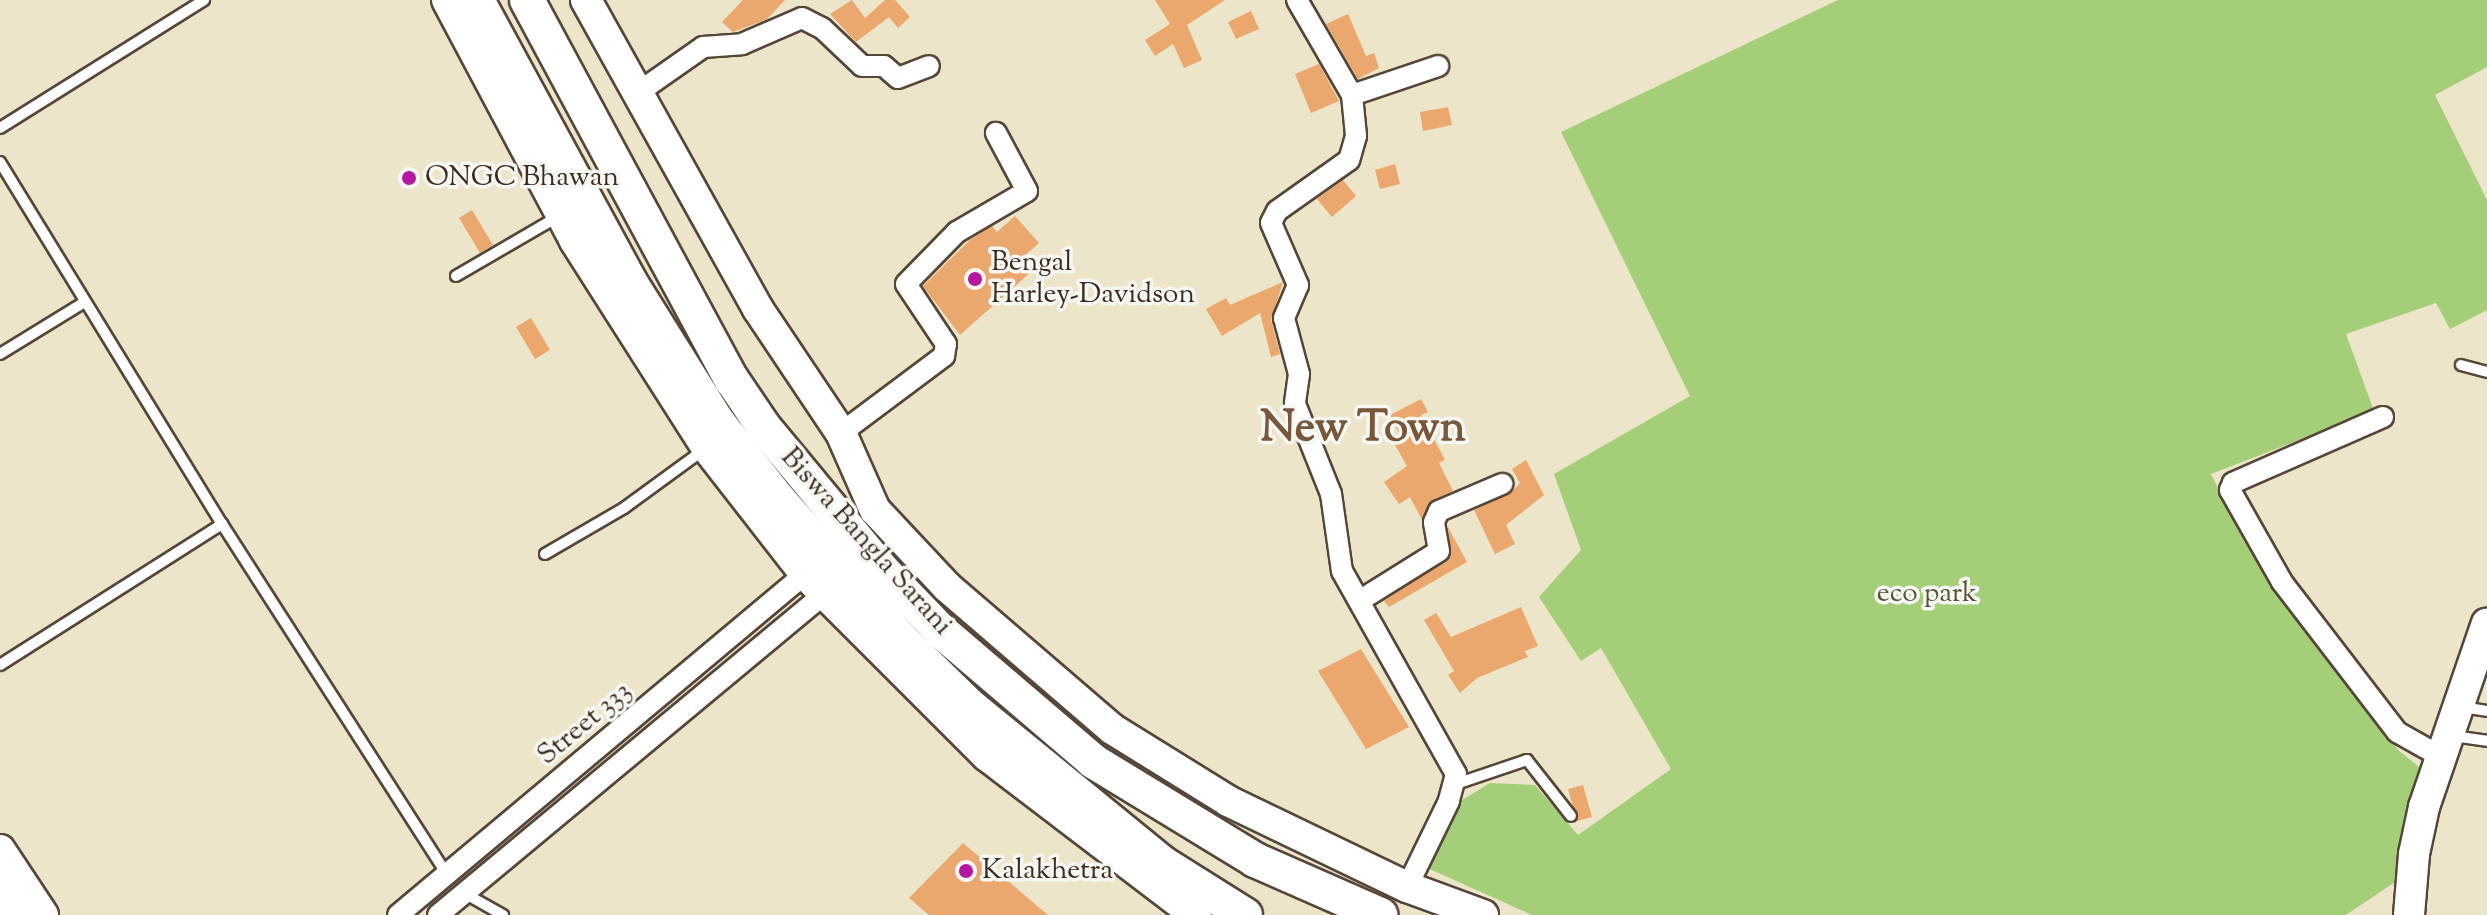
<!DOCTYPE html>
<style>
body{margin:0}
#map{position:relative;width:2487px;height:915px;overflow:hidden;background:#ede5ca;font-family:"Sorts Mill Goudy",serif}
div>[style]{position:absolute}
.green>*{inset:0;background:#a5ce79}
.building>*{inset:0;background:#eaa76e}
.roads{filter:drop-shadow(2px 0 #564638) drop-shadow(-2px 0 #564638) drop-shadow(0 2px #564638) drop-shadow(0 -2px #564638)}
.lane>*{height:10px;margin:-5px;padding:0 5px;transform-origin:5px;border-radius:5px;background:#fff}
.street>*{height:20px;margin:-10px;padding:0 10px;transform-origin:10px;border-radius:10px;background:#fff}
.secondary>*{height:30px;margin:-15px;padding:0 15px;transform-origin:15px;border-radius:15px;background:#fff}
.primary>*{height:34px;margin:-17px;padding:0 17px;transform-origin:17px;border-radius:17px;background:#fff}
.dots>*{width:22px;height:22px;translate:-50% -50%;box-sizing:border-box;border:4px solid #f6f6f2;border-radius:50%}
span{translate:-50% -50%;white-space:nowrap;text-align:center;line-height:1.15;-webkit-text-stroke:7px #f6f6f2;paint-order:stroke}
.poi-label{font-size:28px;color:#3b2a1e}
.left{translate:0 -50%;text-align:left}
.street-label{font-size:28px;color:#3b2a1e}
.park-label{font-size:28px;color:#565335}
.town-label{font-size:44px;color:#78563a;font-weight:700}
</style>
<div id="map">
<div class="green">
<i style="clip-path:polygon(1838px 0,2487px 0,2487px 67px,2435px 95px,2487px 200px,2487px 310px,2450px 329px,2436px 303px,2346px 334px,2374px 411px,2211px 474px,2248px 546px,2295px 612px,2398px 750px,2424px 771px,2404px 876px,2346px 915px,1532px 915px,1425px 867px,1449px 808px,1490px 783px,1535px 785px,1578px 835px,1671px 769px,1601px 648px,1581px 661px,1539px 597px,1581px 550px,1554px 474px,1690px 396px,1561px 132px)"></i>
</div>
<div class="building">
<i style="clip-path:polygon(743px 0,785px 0,767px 19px,733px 32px,722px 22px)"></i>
<i style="clip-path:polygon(852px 0,865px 18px,885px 0,895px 0,910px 17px,898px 28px,889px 17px,856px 42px,830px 14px)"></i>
<i style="clip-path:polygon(1155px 0,1225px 0,1187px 25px,1202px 60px,1184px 68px,1173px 44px,1155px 56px,1145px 40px,1170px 24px)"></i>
<i style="clip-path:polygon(1251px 11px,1259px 29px,1236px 39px,1228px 22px)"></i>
<i style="clip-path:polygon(1348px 14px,1366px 56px,1374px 53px,1379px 68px,1358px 79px,1326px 24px)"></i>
<i style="clip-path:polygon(1319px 64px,1339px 101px,1311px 113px,1295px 74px)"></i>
<i style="clip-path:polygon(1448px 107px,1452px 125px,1423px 131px,1420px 112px)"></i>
<i style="clip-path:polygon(1395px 164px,1400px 184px,1380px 189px,1375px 170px)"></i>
<i style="clip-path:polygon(1343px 180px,1356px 196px,1332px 217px,1317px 199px)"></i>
<i style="clip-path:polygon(472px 210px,493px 245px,480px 253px,459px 218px)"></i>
<i style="clip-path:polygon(1015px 216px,1039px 243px,1021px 259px,1032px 271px,960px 335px,923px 286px,970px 240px,992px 226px,997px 232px)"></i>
<i style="clip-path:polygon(1283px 282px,1271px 320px,1280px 354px,1271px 357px,1260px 313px,1222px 336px,1206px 309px,1226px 298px,1230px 305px)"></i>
<i style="clip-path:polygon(531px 318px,550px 350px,535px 359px,516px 327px)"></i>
<i style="clip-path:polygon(1421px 399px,1428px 412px,1421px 415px,1445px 460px,1439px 463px,1453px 491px,1433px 500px,1422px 520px,1410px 497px,1399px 504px,1384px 482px,1407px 466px,1391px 438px,1399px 434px,1390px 415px)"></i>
<i style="clip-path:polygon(1526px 460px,1544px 495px,1506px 525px,1515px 544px,1495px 554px,1474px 510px,1512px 492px,1520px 483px,1512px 469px)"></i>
<i style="clip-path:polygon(1448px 527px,1467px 562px,1389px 607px,1384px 601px,1450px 557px)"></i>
<i style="clip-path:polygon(1521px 607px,1538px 646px,1525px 651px,1528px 657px,1477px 678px,1460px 693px,1448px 675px,1454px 671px,1424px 620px,1436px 613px,1451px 637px)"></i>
<i style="clip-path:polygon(1361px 649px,1409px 727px,1366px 749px,1318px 671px)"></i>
<i style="clip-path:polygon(1583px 785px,1592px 817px,1577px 821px,1568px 789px)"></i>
<i style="clip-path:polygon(963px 843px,1048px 915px,929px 915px,909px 898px)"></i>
</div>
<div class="roads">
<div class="lane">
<i style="left:0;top:128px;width:241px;rotate:-32.1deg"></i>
<i style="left:0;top:162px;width:425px;rotate:58.5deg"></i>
<i style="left:222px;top:524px;width:417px;rotate:57.3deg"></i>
<i style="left:456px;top:276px;width:119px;rotate:-30.2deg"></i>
<i style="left:0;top:354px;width:97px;rotate:-31.6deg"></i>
<i style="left:2461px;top:365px;width:27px;rotate:15deg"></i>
<i style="left:545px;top:554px;width:91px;rotate:-30.2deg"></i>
<i style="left:624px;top:508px;width:100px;rotate:-36.1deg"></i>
<i style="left:0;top:665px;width:263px;rotate:-32.4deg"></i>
<i style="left:2462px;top:707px;width:25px;rotate:9deg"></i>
<i style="left:2453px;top:736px;width:34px;rotate:8deg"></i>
<i style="left:1456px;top:784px;width:75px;rotate:-18.7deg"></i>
<i style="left:1527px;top:760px;width:71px;rotate:51.8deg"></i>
<i style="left:464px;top:893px;width:45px;rotate:29.4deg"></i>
</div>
<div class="street">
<i style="left:1297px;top:0;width:110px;rotate:59.9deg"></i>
<i style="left:1352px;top:95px;width:41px;rotate:84.4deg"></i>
<i style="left:1356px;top:136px;width:25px;rotate:106deg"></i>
<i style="left:1349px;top:160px;width:88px;rotate:144.7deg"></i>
<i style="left:1277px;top:211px;width:13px;rotate:117deg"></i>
<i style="left:1271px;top:223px;width:68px;rotate:66.5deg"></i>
<i style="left:1298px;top:285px;width:36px;rotate:113deg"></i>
<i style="left:1284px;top:318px;width:58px;rotate:75deg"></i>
<i style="left:1299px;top:374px;width:30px;rotate:98deg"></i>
<i style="left:1295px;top:404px;width:97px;rotate:68.2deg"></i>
<i style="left:1331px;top:494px;width:78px;rotate:81.9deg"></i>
<i style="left:1342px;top:571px;width:233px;rotate:60.7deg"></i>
<i style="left:1456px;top:774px;width:28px;rotate:105deg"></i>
<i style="left:1449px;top:801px;width:96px;rotate:116deg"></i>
<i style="left:636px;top:94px;width:82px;rotate:-35deg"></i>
<i style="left:703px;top:47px;width:39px;rotate:-4deg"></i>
<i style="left:742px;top:44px;width:65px;rotate:-23.4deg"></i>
<i style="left:802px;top:18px;width:22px;rotate:27deg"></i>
<i style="left:822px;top:28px;width:55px;rotate:43.5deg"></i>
<i style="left:862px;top:66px;width:22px"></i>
<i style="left:884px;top:66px;width:18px;rotate:41deg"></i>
<i style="left:898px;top:78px;width:33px;rotate:-21deg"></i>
<i style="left:1352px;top:95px;width:91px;rotate:-18.6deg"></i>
<i style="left:2383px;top:417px;width:164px;rotate:156.3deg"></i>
<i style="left:2233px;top:483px;width:8px;rotate:113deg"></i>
<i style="left:2230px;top:490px;width:106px;rotate:60.5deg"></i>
<i style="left:2282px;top:582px;width:189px;rotate:52.5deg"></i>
<i style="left:2397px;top:732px;width:49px;rotate:29.2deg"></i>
<i style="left:841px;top:433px;width:129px;rotate:-36.8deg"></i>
<i style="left:944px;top:356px;width:12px;rotate:-81deg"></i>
<i style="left:946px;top:344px;width:72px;rotate:-123.7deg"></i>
<i style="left:906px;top:284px;width:73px;rotate:-45.6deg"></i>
<i style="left:957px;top:232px;width:81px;rotate:-30.4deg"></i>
<i style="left:1027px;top:191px;width:66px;rotate:-118.1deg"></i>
<i style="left:1359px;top:601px;width:94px;rotate:-32deg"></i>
<i style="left:1439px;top:551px;width:29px;rotate:-100deg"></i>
<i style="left:1434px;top:522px;width:12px;rotate:-66deg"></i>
<i style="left:1439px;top:511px;width:69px;rotate:-23.2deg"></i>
<i style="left:398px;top:915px;width:531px;rotate:-39.96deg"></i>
<i style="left:438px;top:915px;width:501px;rotate:-39.73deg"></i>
</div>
<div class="secondary">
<i style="left:447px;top:0;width:273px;rotate:62deg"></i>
<i style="left:575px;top:241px;width:246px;rotate:57.5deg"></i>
<i style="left:707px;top:448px;width:160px;rotate:52.1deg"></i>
<i style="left:805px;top:574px;width:257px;rotate:45deg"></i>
<i style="left:987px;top:756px;width:263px;rotate:37.3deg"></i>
<i style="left:586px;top:0;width:354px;rotate:60.9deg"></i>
<i style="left:758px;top:309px;width:149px;rotate:56.2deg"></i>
<i style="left:841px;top:433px;width:84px;rotate:66.2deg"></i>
<i style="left:875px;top:510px;width:105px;rotate:46.9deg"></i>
<i style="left:947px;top:587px;width:218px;rotate:40.7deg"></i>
<i style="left:1112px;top:729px;width:137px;rotate:31.8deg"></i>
<i style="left:1228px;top:801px;width:199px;rotate:25.7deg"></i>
<i style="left:1407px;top:887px;width:81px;rotate:20.2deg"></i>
<i style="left:0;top:850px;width:78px;rotate:56.5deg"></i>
<i style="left:0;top:892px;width:27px;rotate:57deg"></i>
<i style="left:2409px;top:915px;width:61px;rotate:-85.3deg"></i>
<i style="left:2414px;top:854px;width:48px;rotate:-78deg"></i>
<i style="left:2424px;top:807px;width:194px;rotate:-71.1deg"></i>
</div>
<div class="primary">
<i style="left:477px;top:0;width:321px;rotate:61.5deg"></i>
<i style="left:630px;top:282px;width:164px;rotate:58deg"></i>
<i style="left:717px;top:421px;width:99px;rotate:52deg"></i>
<i style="left:778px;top:499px;width:186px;rotate:48.7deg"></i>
<i style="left:901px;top:639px;width:98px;rotate:44.2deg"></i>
<i style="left:971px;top:707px;width:247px;rotate:39.2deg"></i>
<i style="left:1162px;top:863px;width:98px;rotate:32.1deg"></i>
<i style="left:527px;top:0;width:432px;rotate:61.7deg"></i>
<i style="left:732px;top:380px;width:55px;rotate:56deg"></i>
<i style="left:763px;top:426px;width:188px;rotate:50.4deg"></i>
<i style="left:883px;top:571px;width:83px;rotate:46deg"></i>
<i style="left:941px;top:631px;width:200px;rotate:40.5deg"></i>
<i style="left:1093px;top:761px;width:190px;rotate:31.4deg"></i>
<i style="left:1255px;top:860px;width:137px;rotate:23.7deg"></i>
</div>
</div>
<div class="dots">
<i style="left:409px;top:178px;background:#b5179e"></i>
<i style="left:975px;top:279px;background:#b5179e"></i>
<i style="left:966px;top:871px;background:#b5179e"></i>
</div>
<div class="poi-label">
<span class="left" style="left:425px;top:178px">ONGC Bhawan</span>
<span class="left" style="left:991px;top:279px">Bengal<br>Harley-Davidson</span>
<span class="left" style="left:982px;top:871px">Kalakhetra</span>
</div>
<div class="street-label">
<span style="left:866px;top:542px;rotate:48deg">Biswa Bangla Sarani</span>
<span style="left:585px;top:724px;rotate:-40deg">Street 333</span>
</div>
<div class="park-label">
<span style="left:1927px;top:594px">eco park</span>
</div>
<div class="town-label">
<span style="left:1363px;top:430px">New Town</span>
</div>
</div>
